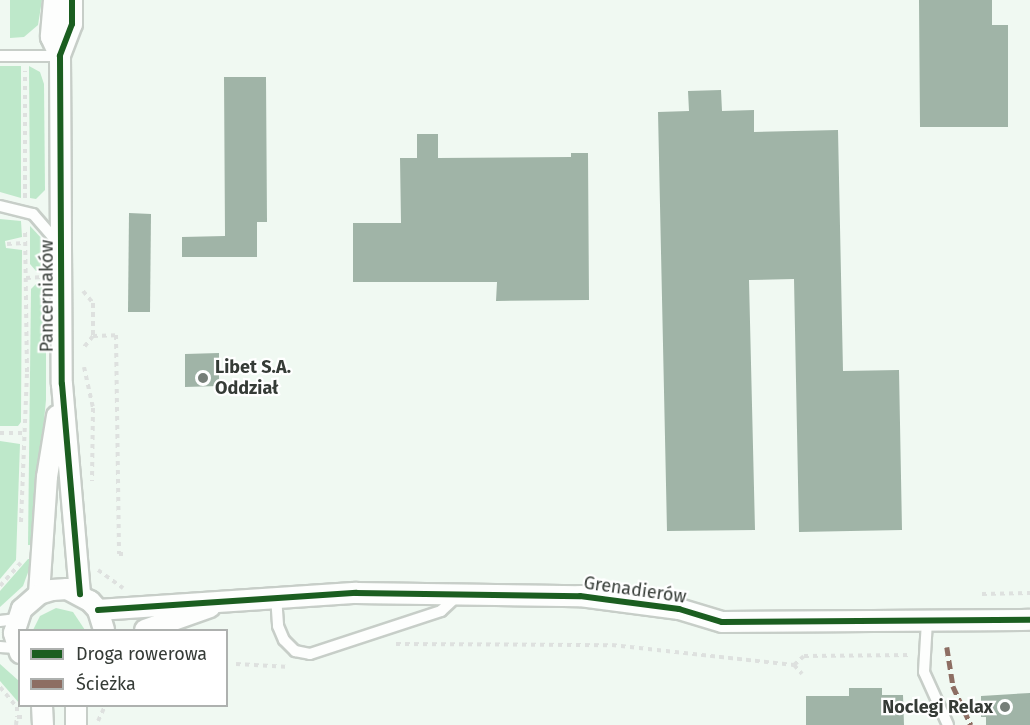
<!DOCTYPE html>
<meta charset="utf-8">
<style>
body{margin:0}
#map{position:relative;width:1030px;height:725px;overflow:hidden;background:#f0f9f2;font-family:"Fira Sans",sans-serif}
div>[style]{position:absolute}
.green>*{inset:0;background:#bee8ca}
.building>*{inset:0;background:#a0b4a7}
.path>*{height:4px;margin-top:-2px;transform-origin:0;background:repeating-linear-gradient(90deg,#dee1df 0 4.5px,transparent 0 9px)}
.roads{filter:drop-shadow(2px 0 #c7cec8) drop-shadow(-2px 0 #c7cec8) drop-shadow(0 2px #c7cec8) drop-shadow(0 -2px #c7cec8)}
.lane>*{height:10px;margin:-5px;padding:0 5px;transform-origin:5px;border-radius:5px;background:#fdfefd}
.street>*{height:20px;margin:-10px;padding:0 10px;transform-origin:10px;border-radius:10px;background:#fdfefd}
.quiet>*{height:4.5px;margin-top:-2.25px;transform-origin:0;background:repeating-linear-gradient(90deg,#8d6e63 0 9px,transparent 0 13.5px)}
.cycleway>*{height:6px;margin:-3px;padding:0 3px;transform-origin:3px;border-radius:3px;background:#1b5e20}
.dots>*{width:16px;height:16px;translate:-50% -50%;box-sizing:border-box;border:3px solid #fff;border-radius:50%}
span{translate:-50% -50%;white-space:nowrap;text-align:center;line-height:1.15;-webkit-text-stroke:4.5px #fff;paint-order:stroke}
.street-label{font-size:18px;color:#353b36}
.poi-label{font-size:18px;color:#353b36;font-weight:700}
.left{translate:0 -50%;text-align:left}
.right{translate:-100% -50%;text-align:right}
.legend{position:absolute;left:18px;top:629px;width:210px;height:78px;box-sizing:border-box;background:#fff;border:2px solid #aeb1af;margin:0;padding:8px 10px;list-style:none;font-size:18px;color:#353b36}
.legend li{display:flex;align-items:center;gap:12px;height:30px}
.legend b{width:30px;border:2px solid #aeb1af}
</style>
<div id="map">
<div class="green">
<i style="clip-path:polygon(10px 0,42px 0,38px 25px,24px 37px,10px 38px)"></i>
<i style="clip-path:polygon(0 66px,21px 66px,21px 198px,0 192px)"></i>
<i style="clip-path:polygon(29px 66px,40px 72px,44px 84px,45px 190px,36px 199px,30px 198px)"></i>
<i style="clip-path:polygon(0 219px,21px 221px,22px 237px,5px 241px,6px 248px,22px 250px,21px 422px,18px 426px,0 426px)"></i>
<i style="clip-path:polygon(30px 226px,44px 241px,45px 271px,36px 271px,30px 264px)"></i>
<i style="clip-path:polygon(37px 283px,46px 283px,46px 400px,32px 545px,28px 545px,31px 289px)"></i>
<i style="clip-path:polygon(0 441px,20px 444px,16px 560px,0 579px)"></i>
<i style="clip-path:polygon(28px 559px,31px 559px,30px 567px,23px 586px,0 607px,0 591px)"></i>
<i style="clip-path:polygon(56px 608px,73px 612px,85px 630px,33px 630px,40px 616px)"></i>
<i style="clip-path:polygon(0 664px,19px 681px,19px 703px,0 681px)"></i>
</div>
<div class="building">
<i style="clip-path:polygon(919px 0,992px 0,992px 25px,1008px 25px,1008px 127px,920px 127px)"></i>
<i style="clip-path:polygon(224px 77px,266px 77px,267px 222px,257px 222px,257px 257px,182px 257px,182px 237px,225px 236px)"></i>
<i style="clip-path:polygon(721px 90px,722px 111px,754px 110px,754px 132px,838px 130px,843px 371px,899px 370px,902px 530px,799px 532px,794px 279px,749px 280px,755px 530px,667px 531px,658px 112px,689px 111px,688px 91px)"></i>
<i style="clip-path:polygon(417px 134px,438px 134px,438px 158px,571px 157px,571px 153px,588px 153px,589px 300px,496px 301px,497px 282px,353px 282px,353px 223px,401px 223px,400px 158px,417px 158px)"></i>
<i style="clip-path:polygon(129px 213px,151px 214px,150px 312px,128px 312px)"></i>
<i style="clip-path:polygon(219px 353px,219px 386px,185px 387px,185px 354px)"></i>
<i style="clip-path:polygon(849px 688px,882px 688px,882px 695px,903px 695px,904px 725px,806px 725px,806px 696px,849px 696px)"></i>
<i style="clip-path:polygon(1030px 693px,1030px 725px,986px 725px,986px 717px,981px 717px,981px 696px)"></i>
</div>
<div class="path">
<i style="left:25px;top:198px;width:127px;rotate:-90deg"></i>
<i style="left:7px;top:244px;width:18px;rotate:-3deg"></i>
<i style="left:26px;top:278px;width:17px;rotate:-3deg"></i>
<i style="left:83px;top:291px;width:16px;rotate:50deg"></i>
<i style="left:93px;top:303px;width:33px;rotate:90deg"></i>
<i style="left:93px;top:336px;width:14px;rotate:129deg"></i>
<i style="left:93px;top:336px;width:23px;rotate:-2deg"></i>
<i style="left:116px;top:335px;width:219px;rotate:89.2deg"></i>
<i style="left:119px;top:554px;width:7px"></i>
<i style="left:84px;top:367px;width:42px;rotate:77.6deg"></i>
<i style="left:93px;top:408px;width:73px;rotate:90.8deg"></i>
<i style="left:0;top:433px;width:25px"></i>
<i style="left:21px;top:522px;width:150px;rotate:-87.7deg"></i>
<i style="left:27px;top:372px;width:142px;rotate:-90.8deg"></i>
<i style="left:98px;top:570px;width:31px;rotate:36deg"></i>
<i style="left:0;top:586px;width:31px;rotate:-48deg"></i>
<i style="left:982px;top:594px;width:48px;rotate:-1.2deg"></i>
<i style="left:396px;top:644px;width:216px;rotate:0.3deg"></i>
<i style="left:612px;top:645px;width:183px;rotate:6.3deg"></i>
<i style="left:794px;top:665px;width:13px;rotate:-42deg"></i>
<i style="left:804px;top:656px;width:108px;rotate:-0.5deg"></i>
<i style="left:236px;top:664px;width:54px;rotate:3.2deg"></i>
<i style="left:794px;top:665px;width:12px;rotate:48deg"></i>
<i style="left:0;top:687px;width:26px;rotate:50deg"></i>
<i style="left:17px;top:707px;width:10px;rotate:90deg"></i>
<i style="left:17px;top:717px;width:6px"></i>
<i style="left:98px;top:721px;width:17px;rotate:-65deg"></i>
<i style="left:16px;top:725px;width:8px;rotate:-83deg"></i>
</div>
<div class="roads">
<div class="lane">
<i style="left:0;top:56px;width:60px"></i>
<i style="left:0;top:206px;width:34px;rotate:14deg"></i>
<i style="left:33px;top:214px;width:40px;rotate:49deg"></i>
<i style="left:276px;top:596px;width:30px;rotate:86deg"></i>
<i style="left:278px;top:626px;width:15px;rotate:67deg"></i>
<i style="left:284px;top:640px;width:16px;rotate:45deg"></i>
<i style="left:295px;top:651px;width:15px;rotate:11deg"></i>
<i style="left:310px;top:654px;width:138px;rotate:-18.2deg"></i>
<i style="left:441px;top:611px;width:22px;rotate:-43deg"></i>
<i style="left:0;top:621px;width:17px;rotate:-7deg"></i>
<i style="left:927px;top:621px;width:51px;rotate:93.4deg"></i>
<i style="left:924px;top:672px;width:58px;rotate:65.6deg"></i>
<i style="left:0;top:647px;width:16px;rotate:4deg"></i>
</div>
<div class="street">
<i style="left:54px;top:0;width:37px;rotate:95deg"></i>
<i style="left:51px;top:37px;width:21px;rotate:65deg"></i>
<i style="left:72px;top:0;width:24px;rotate:90deg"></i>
<i style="left:72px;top:24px;width:34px;rotate:111deg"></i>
<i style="left:60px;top:56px;width:328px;rotate:89.7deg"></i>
<i style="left:62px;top:384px;width:211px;rotate:85.1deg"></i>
<i style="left:39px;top:594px;width:117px;rotate:-86.1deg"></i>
<i style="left:47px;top:477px;width:62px;rotate:-80.7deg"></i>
<i style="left:98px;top:610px;width:259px;rotate:-3.8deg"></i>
<i style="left:356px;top:593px;width:224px;rotate:0.8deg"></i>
<i style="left:580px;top:596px;width:100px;rotate:7.5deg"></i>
<i style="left:679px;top:609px;width:45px;rotate:16.8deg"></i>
<i style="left:722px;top:622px;width:308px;rotate:-0.4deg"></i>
<i style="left:145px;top:630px;width:69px;rotate:-19.5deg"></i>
<i style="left:20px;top:653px;width:21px;rotate:-107deg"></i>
<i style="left:14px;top:633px;width:25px;rotate:-72deg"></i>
<i style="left:22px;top:609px;width:23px;rotate:-41deg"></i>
<i style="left:39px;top:594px;width:14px;rotate:-17deg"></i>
<i style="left:52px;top:590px;width:15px;rotate:-4deg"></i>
<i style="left:67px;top:589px;width:26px;rotate:28deg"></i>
<i style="left:90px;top:601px;width:12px;rotate:48deg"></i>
<i style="left:98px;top:610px;width:21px;rotate:73deg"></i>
<i style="left:42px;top:706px;width:19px;rotate:87deg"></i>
<i style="left:76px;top:725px;width:19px;rotate:-90deg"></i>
</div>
</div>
<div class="quiet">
<i style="left:947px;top:647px;width:39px;rotate:81deg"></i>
<i style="left:953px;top:686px;width:43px;rotate:65.2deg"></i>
</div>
<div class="cycleway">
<i style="left:72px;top:0;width:24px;rotate:90deg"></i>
<i style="left:72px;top:24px;width:34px;rotate:111deg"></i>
<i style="left:60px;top:56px;width:328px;rotate:89.7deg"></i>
<i style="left:62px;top:384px;width:211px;rotate:85.1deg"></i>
<i style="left:98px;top:610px;width:259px;rotate:-3.8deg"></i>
<i style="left:356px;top:593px;width:224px;rotate:0.8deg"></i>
<i style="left:580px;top:596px;width:100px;rotate:7.5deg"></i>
<i style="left:679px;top:609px;width:45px;rotate:16.8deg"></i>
<i style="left:722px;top:622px;width:308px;rotate:-0.4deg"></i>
</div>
<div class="dots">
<i style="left:203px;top:378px;background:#767e78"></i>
<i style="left:1005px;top:707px;background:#767e78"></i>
</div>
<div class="street-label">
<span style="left:47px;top:296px;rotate:-90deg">Pancerniaków</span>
<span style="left:635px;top:590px;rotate:8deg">Grenadierów</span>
</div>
<div class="poi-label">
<span class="left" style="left:215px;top:378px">Libet S.A.<br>Oddział</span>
<span class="right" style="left:993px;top:707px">Noclegi Relax</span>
</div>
<ul class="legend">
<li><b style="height:8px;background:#1b5e20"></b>Droga rowerowa</li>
<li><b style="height:8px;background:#8d6e63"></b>Ścieżka</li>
</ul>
</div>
